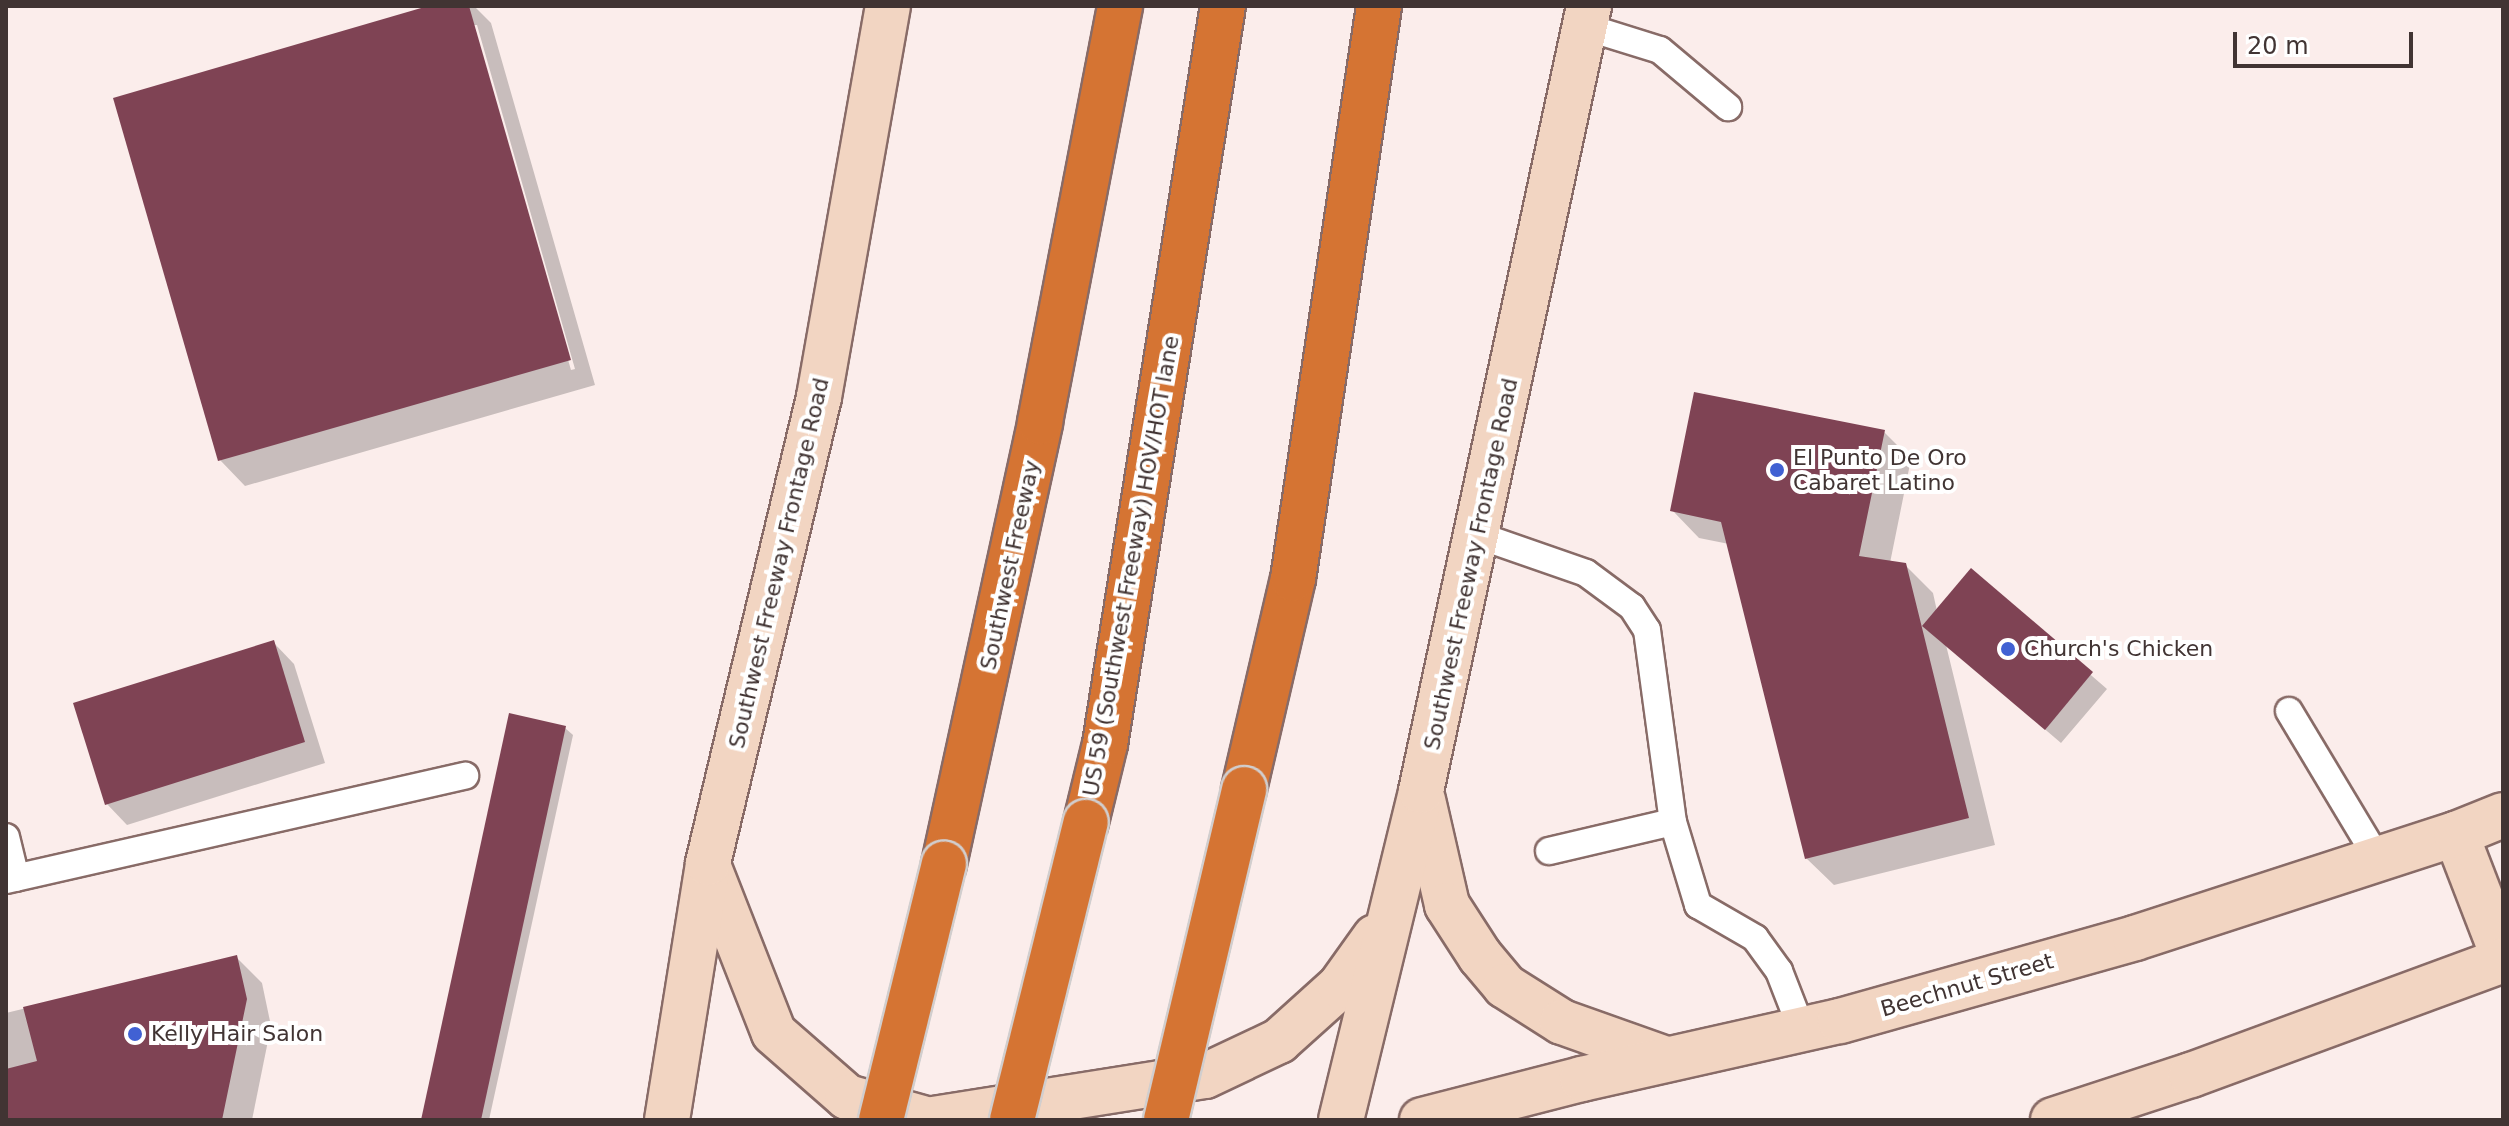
<!DOCTYPE html>
<style>
body{margin:0}
#map{position:relative;width:2509px;height:1126px;overflow:hidden;background:#fbedeb;font-family:"DejaVu Sans",sans-serif}
div>[style]{position:absolute}
.shadow>*{inset:0;background:#0003}
.building>*{inset:0;background:#7f4354}
.roads{filter:drop-shadow(2px 0 #886b67) drop-shadow(-2px 0 #886b67) drop-shadow(0 2px #886b67) drop-shadow(0 -2px #886b67)}
.service>*{height:26px;margin:-13px;padding:0 13px;transform-origin:13px;border-radius:13px;background:#fff}
.secondary>*{height:44px;margin:-22px;padding:0 22px;transform-origin:22px;border-radius:22px;background:#f2d5c2}
.motorway>*{height:44px;margin:-22px;padding:0 22px;transform-origin:22px;border-radius:22px;background:#d57433}
.bridges{filter:drop-shadow(2px 0 #d1cece) drop-shadow(-2px 0 #d1cece) drop-shadow(0 2px #d1cece) drop-shadow(0 -2px #d1cece)}
.motorway-bridge>*{height:44px;margin:-22px;padding:0 22px;transform-origin:22px;border-radius:22px;background:#d57433}
.dots>*{width:22px;height:22px;translate:-50% -50%;box-sizing:border-box;border:4px solid #fff;border-radius:50%}
span{translate:-50% -50%;white-space:nowrap;text-align:center;line-height:1.15;-webkit-text-stroke:8px #fff;paint-order:stroke}
.poi-label{font-size:22px;color:#413433}
.left{translate:0 -50%;text-align:left}
.street-label{font-size:22px;color:#413433}
.frame{position:absolute;inset:0;border:8px solid #413433;pointer-events:none}
.scale{position:absolute;left:2233px;top:32px;width:180px;height:36px;box-sizing:border-box;border:4px solid #413433;border-top:0;padding-left:10px;font-size:24px;line-height:28px;white-space:nowrap;color:#413433;-webkit-text-stroke:6px #fff;paint-order:stroke}
</style>
<div id="map">
<div class="shadow">
<i style="clip-path:polygon(evenodd,435px 6px,474px 6px,491px 23px,595px 385px,245px 486px,220px 460px,435px 6px,472px 25px,477px 25px,575px 369px,571px 370px,472px 25px)"></i>
<i style="clip-path:polygon(1884px 432px,1911px 459px,1890px 563px,1905px 565px,1933px 593px,1937px 611px,1971px 571px,2107px 689px,2061px 743px,1946px 645px,1995px 845px,1834px 885px,1806px 858px,1729px 544px,1699px 538px,1672px 510px)"></i>
<i style="clip-path:polygon(273px 642px,294px 664px,325px 763px,127px 825px,106px 803px)"></i>
<i style="clip-path:polygon(565px 728px,573px 735px,489px 1120px,423px 1120px)"></i>
<i style="clip-path:polygon(236px 957px,262px 983px,271px 1026px,252px 1120px,6px 1120px,6px 1013px)"></i>
</div>
<div class="building">
<i style="clip-path:polygon(428px 6px,469px 6px,571px 360px,218px 461px,113px 98px)"></i>
<i style="clip-path:polygon(1694px 392px,1885px 430px,1859px 556px,1906px 563px,1969px 818px,1805px 859px,1721px 522px,1670px 511px)"></i>
<i style="clip-path:polygon(1971px 568px,2093px 672px,2045px 730px,1922px 626px)"></i>
<i style="clip-path:polygon(274px 640px,305px 742px,105px 805px,73px 703px)"></i>
<i style="clip-path:polygon(509px 713px,566px 726px,481px 1120px,421px 1120px)"></i>
<i style="clip-path:polygon(237px 955px,247px 999px,222px 1120px,6px 1120px,6px 1069px,37px 1061px,23px 1007px)"></i>
</div>
<div class="roads">
<div class="service">
<i style="left:1586px;top:27px;width:77px;rotate:17.3deg"></i>
<i style="left:1660px;top:50px;width:89px;rotate:40deg"></i>
<i style="left:1477px;top:535px;width:115px;rotate:19.2deg"></i>
<i style="left:1586px;top:573px;width:57px;rotate:36.5deg"></i>
<i style="left:1632px;top:607px;width:27px;rotate:57deg"></i>
<i style="left:1647px;top:630px;width:194px;rotate:82.3deg"></i>
<i style="left:1673px;top:822px;width:87px;rotate:73.2deg"></i>
<i style="left:1698px;top:905px;width:66px;rotate:30.1deg"></i>
<i style="left:1755px;top:938px;width:41px;rotate:54deg"></i>
<i style="left:1779px;top:971px;width:63px;rotate:68.7deg"></i>
<i style="left:2289px;top:711px;width:173px;rotate:59deg"></i>
<i style="left:6px;top:837px;width:42px;rotate:76.3deg"></i>
<i style="left:1549px;top:851px;width:127px;rotate:-13.2deg"></i>
<i style="left:6px;top:880px;width:471px;rotate:-12.8deg"></i>
</div>
<div class="secondary">
<i style="left:1423px;top:800px;width:108px;rotate:77.1deg"></i>
<i style="left:1447px;top:905px;width:61px;rotate:57.1deg"></i>
<i style="left:1480px;top:956px;width:39px;rotate:50deg"></i>
<i style="left:1505px;top:986px;width:67px;rotate:32.3deg"></i>
<i style="left:1562px;top:1022px;width:110px;rotate:19.6deg"></i>
<i style="left:2456px;top:834px;width:131px;rotate:68.9deg"></i>
<i style="left:708px;top:865px;width:180px;rotate:68.6deg"></i>
<i style="left:774px;top:1033px;width:97px;rotate:41.2deg"></i>
<i style="left:847px;top:1097px;width:78px;rotate:15.6deg"></i>
<i style="left:667px;top:1120px;width:260px;rotate:-80.9deg"></i>
<i style="left:708px;top:863px;width:479px;rotate:-76.6deg"></i>
<i style="left:819px;top:397px;width:397px;rotate:-80deg"></i>
<i style="left:927px;top:1120px;width:281px;rotate:-9deg"></i>
<i style="left:1205px;top:1076px;width:82px;rotate:-25.3deg"></i>
<i style="left:1279px;top:1041px;width:82px;rotate:-42deg"></i>
<i style="left:1340px;top:986px;width:60px;rotate:-54.5deg"></i>
<i style="left:1341px;top:1120px;width:339px;rotate:-76.3deg"></i>
<i style="left:1421px;top:791px;width:803px;rotate:-77.92deg"></i>
<i style="left:1422px;top:1120px;width:165px;rotate:-14.4deg"></i>
<i style="left:1582px;top:1079px;width:264px;rotate:-12.7deg"></i>
<i style="left:1840px;top:1021px;width:306px;rotate:-15.7deg"></i>
<i style="left:2135px;top:938px;width:337px;rotate:-18deg"></i>
<i style="left:2456px;top:834px;width:51px;rotate:-22deg"></i>
<i style="left:2053px;top:1120px;width:145px;rotate:-18.1deg"></i>
<i style="left:2191px;top:1075px;width:333px;rotate:-20.2deg"></i>
</div>
<div class="motorway">
<i style="left:1244px;top:789px;width:216px;rotate:-76.9deg"></i>
<i style="left:1293px;top:579px;width:579px;rotate:-81.46deg"></i>
<i style="left:1086px;top:822px;width:80px;rotate:-76.3deg"></i>
<i style="left:1105px;top:744px;width:747px;rotate:-80.92deg"></i>
<i style="left:944px;top:864px;width:452px;rotate:-77.7deg"></i>
<i style="left:1040px;top:422px;width:424px;rotate:-79.1deg"></i>
</div>
</div>
<div class="bridges">
<div class="motorway-bridge">
<i style="left:881px;top:1120px;width:264px;rotate:-76.2deg"></i>
<i style="left:1012px;top:1120px;width:307px;rotate:-76.1deg"></i>
<i style="left:1166px;top:1120px;width:340px;rotate:-76.7deg"></i>
</div>
</div>
<div class="dots">
<i style="left:1777px;top:470px;background:#4161d3"></i>
<i style="left:2008px;top:649px;background:#4161d3"></i>
<i style="left:135px;top:1034px;background:#4161d3"></i>
</div>
<div class="poi-label">
<span class="left" style="left:1793px;top:470px">El Punto De Oro<br>Cabaret Latino</span>
<span class="left" style="left:2024px;top:649px">Church's Chicken</span>
<span class="left" style="left:151px;top:1034px">Kelly Hair Salon</span>
</div>
<div class="street-label">
<span style="left:779px;top:563px;rotate:-77deg">Southwest Freeway Frontage Road</span>
<span style="left:1471px;top:564px;rotate:-78deg">Southwest Freeway Frontage Road</span>
<span style="left:1010px;top:565px;rotate:-78deg">Southwest Freeway</span>
<span style="left:1131px;top:566px;rotate:-80deg">US 59 (Southwest Freeway) HOV/HOT lane</span>
<span style="left:1967px;top:985px;rotate:-16deg">Beechnut Street</span>
</div>
<div class="frame"></div>
<div class="scale">20 m</div>
</div>
